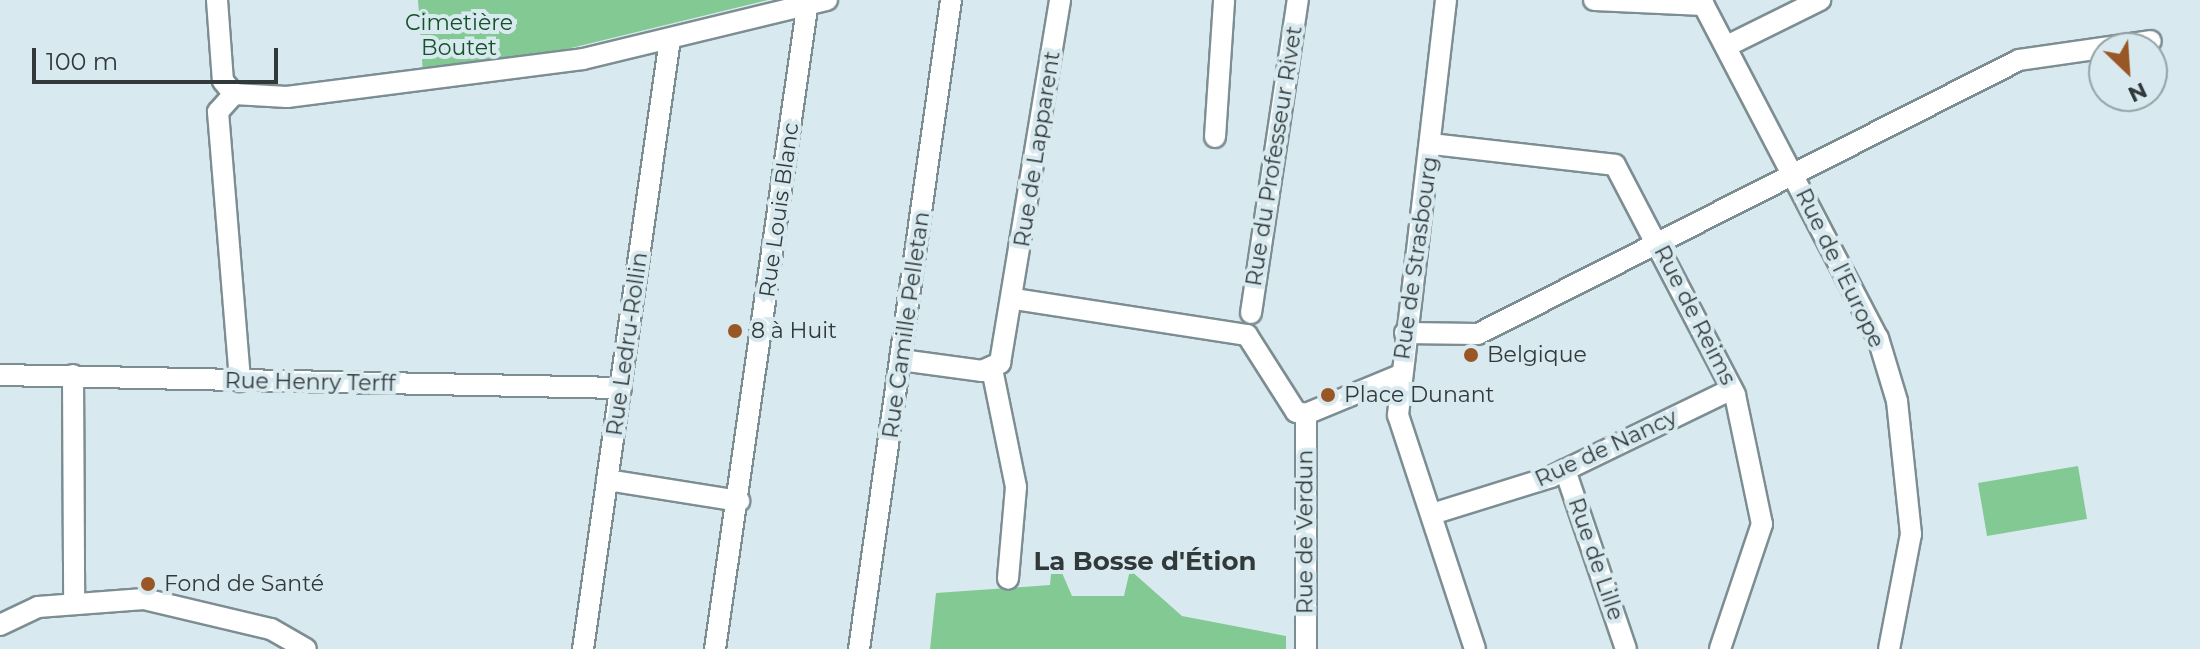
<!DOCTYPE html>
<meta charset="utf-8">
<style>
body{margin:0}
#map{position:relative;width:2200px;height:649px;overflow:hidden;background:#d8eaef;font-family:Montserrat,sans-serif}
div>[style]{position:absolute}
.green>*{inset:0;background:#83c994}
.roads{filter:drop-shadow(2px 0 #7d8e93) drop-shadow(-2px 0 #7d8e93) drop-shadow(0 2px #7d8e93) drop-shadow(0 -2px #7d8e93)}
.minor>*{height:20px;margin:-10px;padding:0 10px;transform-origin:10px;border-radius:10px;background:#fff}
.dots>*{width:22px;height:22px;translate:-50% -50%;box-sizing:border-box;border:4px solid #d8eaef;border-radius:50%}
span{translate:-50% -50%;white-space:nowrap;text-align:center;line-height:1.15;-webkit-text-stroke:8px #d8eaef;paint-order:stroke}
.park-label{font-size:22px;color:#14522a}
.street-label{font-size:22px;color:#32393b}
.poi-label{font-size:22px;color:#32393b}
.left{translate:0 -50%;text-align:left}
.quarter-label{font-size:26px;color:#32393b;font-weight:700}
.north{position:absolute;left:2088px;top:32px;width:80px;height:80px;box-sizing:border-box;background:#d8eaef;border:2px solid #96a3a7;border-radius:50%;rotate:155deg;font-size:22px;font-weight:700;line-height:32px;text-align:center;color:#32393b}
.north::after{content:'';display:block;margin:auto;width:28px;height:36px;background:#9a5726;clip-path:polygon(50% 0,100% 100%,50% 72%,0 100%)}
.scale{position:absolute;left:32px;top:48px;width:246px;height:36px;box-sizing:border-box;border:4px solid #32393b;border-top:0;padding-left:10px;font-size:24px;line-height:28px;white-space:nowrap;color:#32393b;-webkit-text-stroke:6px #d8eaef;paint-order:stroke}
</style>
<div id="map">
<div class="green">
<i style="clip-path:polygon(418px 0,768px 0,534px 57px,423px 74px)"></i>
<i style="clip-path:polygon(2078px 466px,2087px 519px,1987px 536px,1978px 483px)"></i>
<i style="clip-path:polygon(1053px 552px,1072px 596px,1124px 596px,1130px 570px,1182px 616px,1286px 636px,1286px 649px,930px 649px,936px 593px,1050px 585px)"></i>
</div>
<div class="roads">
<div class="minor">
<i style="left:217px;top:0;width:81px;rotate:85.8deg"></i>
<i style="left:223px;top:81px;width:17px;rotate:50deg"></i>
<i style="left:1446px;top:0;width:418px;rotate:96.6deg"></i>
<i style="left:1398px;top:415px;width:246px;rotate:71.8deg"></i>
<i style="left:1594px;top:0;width:110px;rotate:2.6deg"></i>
<i style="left:1701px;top:0;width:382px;rotate:62.4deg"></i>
<i style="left:1878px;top:338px;width:66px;rotate:73.2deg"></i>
<i style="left:1897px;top:401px;width:134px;rotate:84deg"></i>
<i style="left:1911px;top:534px;width:117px;rotate:100.8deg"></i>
<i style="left:1729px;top:45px;width:102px;rotate:-26.3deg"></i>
<i style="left:234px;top:94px;width:53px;rotate:3.2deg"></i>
<i style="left:287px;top:97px;width:298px;rotate:-7.3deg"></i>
<i style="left:583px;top:59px;width:251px;rotate:-13.6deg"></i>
<i style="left:234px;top:94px;width:24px;rotate:132deg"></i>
<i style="left:218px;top:112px;width:270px;rotate:85.3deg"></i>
<i style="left:1215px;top:137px;width:137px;rotate:-86.2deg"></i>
<i style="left:1432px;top:144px;width:184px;rotate:6.5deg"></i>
<i style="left:1615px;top:165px;width:259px;rotate:62.4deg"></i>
<i style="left:1735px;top:395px;width:132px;rotate:78.2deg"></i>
<i style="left:1762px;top:524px;width:132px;rotate:108.6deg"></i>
<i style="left:1014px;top:299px;width:236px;rotate:8.8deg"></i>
<i style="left:1247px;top:335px;width:91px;rotate:57.5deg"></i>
<i style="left:1296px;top:412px;width:10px;rotate:11deg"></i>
<i style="left:1306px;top:414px;width:102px;rotate:-22.5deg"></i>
<i style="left:1251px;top:313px;width:317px;rotate:-81.5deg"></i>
<i style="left:1405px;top:333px;width:73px;rotate:0.8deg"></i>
<i style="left:1478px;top:334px;width:606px;rotate:-26.86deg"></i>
<i style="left:2019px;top:60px;width:133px;rotate:-8.2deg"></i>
<i style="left:901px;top:360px;width:82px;rotate:7.7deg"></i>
<i style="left:982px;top:371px;width:20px;rotate:-24deg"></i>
<i style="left:1000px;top:363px;width:368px;rotate:-80.6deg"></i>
<i style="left:992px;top:369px;width:120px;rotate:78.5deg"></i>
<i style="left:1016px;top:487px;width:92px;rotate:95deg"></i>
<i style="left:0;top:375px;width:621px;rotate:1.2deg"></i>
<i style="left:73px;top:375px;width:226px;rotate:89.7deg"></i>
<i style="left:1306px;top:414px;width:235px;rotate:90deg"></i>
<i style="left:1565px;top:470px;width:189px;rotate:71.2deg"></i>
<i style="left:607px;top:480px;width:134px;rotate:9deg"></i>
<i style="left:1432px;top:514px;width:125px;rotate:-17.3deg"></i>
<i style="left:1551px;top:477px;width:201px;rotate:-25.9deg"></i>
<i style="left:0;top:625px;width:42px;rotate:-25.3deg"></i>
<i style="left:38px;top:607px;width:106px;rotate:-4.3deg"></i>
<i style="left:144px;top:599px;width:130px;rotate:13.3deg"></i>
<i style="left:271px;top:629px;width:40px;rotate:29.7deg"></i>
<i style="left:583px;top:649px;width:616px;rotate:-81.88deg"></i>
<i style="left:715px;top:649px;width:648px;rotate:-81.83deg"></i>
<i style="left:859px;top:649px;width:655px;rotate:-81.93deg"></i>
</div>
</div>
<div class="dots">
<i style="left:735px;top:331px;background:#9a5726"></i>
<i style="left:1471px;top:355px;background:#9a5726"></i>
<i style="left:1328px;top:395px;background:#9a5726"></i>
<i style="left:148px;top:584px;background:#9a5726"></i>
</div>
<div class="park-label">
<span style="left:459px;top:35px">Cimetière<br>Boutet</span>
</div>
<div class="street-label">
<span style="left:1037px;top:149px;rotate:-81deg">Rue de Lapparent</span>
<span style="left:1274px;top:156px;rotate:-81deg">Rue du Professeur Rivet</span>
<span style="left:779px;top:210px;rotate:-82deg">Rue Louis Blanc</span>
<span style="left:1416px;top:258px;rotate:-82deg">Rue de Strasbourg</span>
<span style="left:1840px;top:268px;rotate:64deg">Rue de l'Europe</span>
<span style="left:1695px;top:315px;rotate:63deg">Rue de Reims</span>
<span style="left:906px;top:325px;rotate:-82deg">Rue Camille Pelletan</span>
<span style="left:627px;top:344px;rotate:-82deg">Rue Ledru-Rollin</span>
<span style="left:310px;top:382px;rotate:1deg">Rue Henry Terff</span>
<span style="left:1606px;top:448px;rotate:-25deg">Rue de Nancy</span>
<span style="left:1305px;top:532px;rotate:-90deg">Rue de Verdun</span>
<span style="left:1596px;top:559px;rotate:71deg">Rue de Lille</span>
</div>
<div class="poi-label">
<span class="left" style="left:751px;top:331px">8 à Huit</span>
<span class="left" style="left:1487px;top:355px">Belgique</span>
<span class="left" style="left:1344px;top:395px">Place Dunant</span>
<span class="left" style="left:164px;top:584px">Fond de Santé</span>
</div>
<div class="quarter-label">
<span style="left:1145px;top:562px">La Bosse d'Étion</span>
</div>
<div class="north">N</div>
<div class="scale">100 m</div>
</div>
